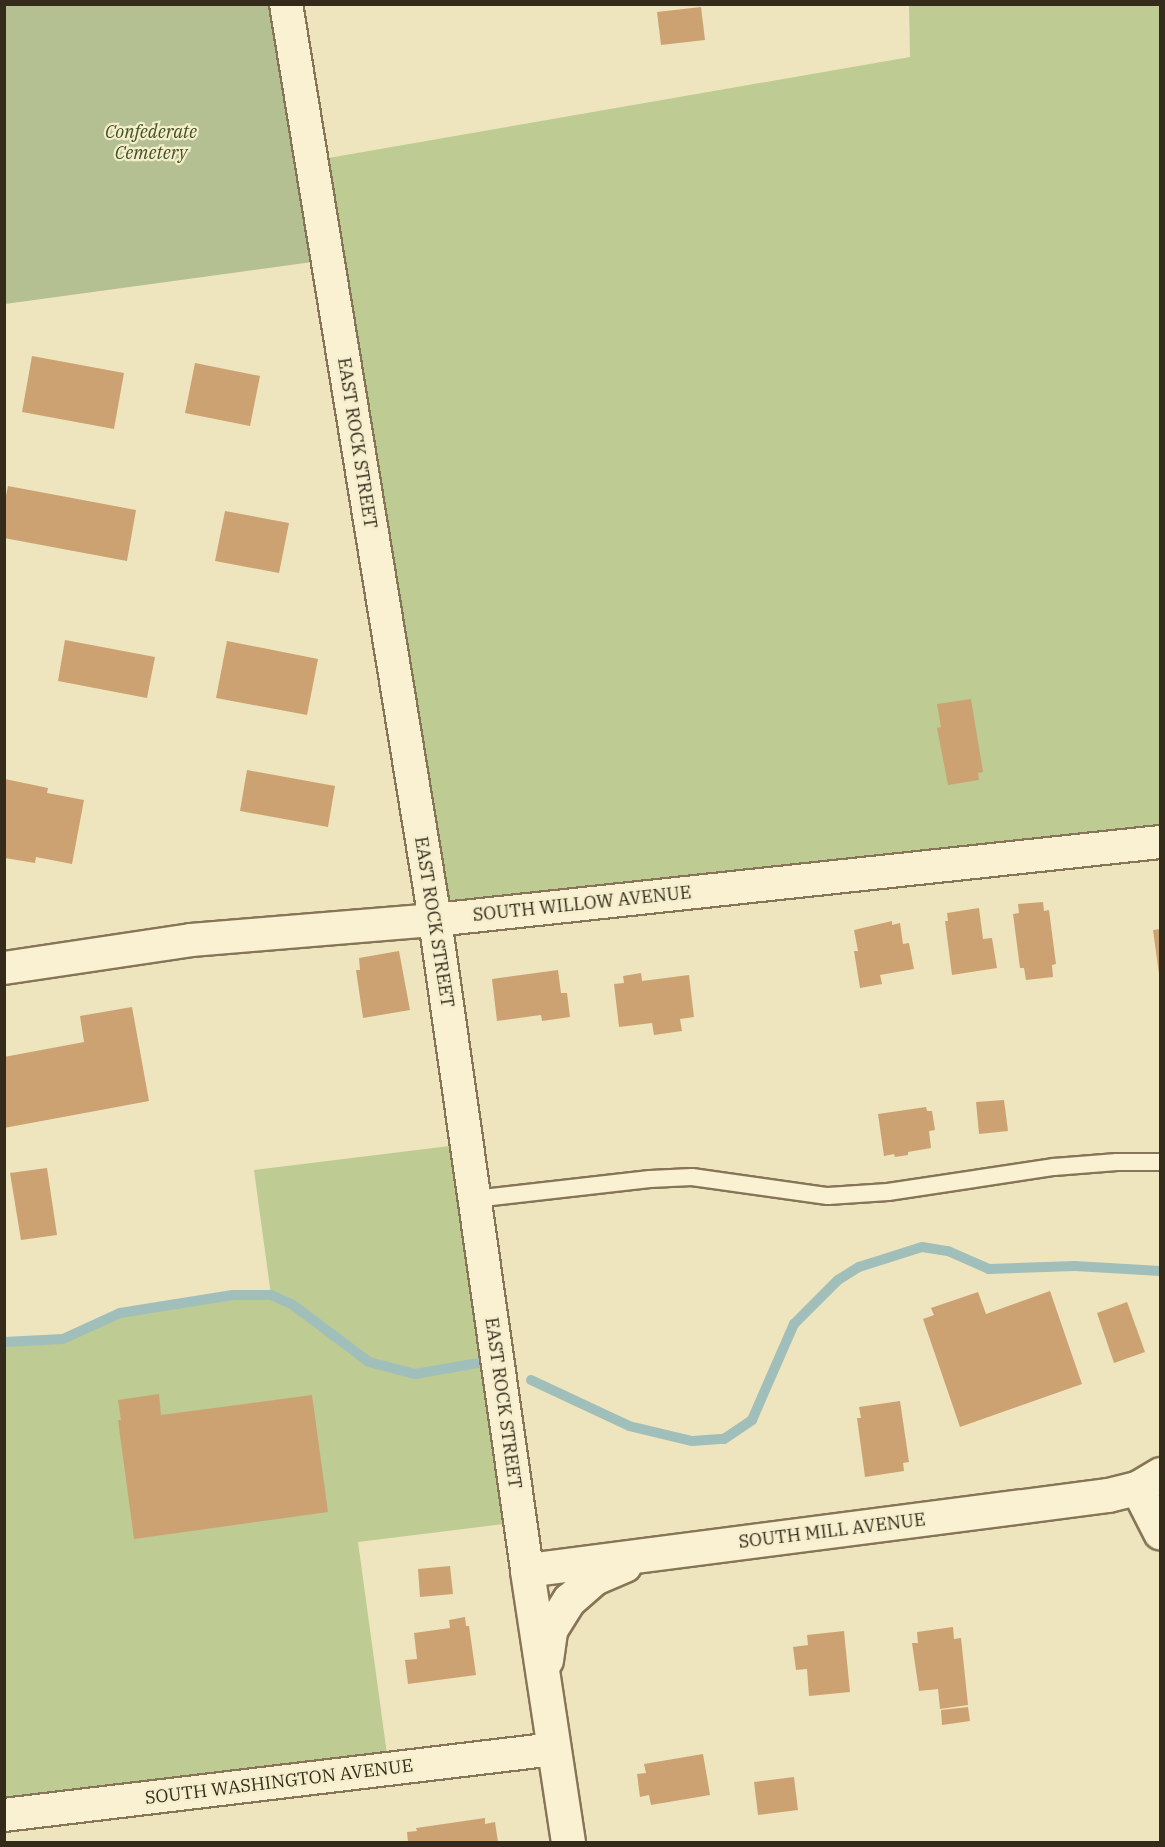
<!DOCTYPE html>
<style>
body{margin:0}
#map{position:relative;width:1165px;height:1847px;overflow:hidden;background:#eee5be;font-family:"IBM Plex Serif",serif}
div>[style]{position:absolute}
.green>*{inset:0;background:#becb92}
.cemetery>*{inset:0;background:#b5c092}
.stream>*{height:10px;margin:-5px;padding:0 5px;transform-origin:5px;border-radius:5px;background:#a1bfba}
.building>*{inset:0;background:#cca273}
.roads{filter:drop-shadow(2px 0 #867557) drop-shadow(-2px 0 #867557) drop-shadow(0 2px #867557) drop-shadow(0 -2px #867557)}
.service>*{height:16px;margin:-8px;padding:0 8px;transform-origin:8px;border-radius:8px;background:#f9f1d1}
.minor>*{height:32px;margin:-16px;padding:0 16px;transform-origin:16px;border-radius:16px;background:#f9f1d1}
.tertiary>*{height:33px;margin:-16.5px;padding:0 16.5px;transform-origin:16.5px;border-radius:16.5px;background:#f9f1d1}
span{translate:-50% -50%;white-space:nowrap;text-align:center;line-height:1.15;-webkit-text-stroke:4.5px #f5eecd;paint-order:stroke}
.park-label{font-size:18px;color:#405122;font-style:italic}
.street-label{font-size:18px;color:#352b1b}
.frame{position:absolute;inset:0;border:6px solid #352b1b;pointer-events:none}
</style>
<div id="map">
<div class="green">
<i style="clip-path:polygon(909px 5px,1160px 5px,1160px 842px,435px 920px,311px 161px,910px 57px)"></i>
<i style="clip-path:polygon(466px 1144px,520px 1522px,358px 1542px,389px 1769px,5px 1815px,5px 1342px,63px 1339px,120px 1313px,233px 1295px,271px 1295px,254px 1170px)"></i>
</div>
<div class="cemetery">
<i style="clip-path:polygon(4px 5px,286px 5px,327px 260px,5px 304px)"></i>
</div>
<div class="stream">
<i style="left:4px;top:1342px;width:59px;rotate:-2.9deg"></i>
<i style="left:63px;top:1339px;width:63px;rotate:-24.5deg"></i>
<i style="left:120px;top:1313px;width:114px;rotate:-9.1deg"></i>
<i style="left:233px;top:1295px;width:38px"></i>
<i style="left:271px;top:1295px;width:24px;rotate:24deg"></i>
<i style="left:293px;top:1305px;width:95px;rotate:36.9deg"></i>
<i style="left:369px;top:1362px;width:48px;rotate:14.6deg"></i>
<i style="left:415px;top:1374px;width:65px;rotate:-9.8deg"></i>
<i style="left:531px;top:1380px;width:108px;rotate:25.1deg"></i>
<i style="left:629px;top:1426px;width:65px;rotate:13.4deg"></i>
<i style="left:692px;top:1441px;width:32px;rotate:-4deg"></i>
<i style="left:724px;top:1439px;width:34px;rotate:-34deg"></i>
<i style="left:752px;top:1420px;width:105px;rotate:-66.4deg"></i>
<i style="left:794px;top:1324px;width:62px;rotate:-45deg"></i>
<i style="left:838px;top:1280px;width:25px;rotate:-32deg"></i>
<i style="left:859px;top:1267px;width:66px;rotate:-17.6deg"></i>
<i style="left:922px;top:1247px;width:26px;rotate:9deg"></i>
<i style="left:948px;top:1251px;width:45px;rotate:23.7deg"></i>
<i style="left:989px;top:1269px;width:86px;rotate:-2deg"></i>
<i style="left:1075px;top:1266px;width:85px;rotate:3.4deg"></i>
</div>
<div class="building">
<i style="clip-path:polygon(701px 7px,705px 40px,661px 45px,657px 12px)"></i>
<i style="clip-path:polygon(32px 356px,124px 373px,114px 429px,22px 412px)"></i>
<i style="clip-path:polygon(195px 363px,260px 376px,250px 426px,185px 413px)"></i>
<i style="clip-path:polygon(8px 486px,136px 510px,127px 561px,4px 538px,4px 505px)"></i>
<i style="clip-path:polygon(225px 511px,289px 523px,279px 573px,215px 561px)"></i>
<i style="clip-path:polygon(65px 640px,155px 657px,147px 698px,58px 681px)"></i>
<i style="clip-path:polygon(227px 641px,318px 659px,307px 715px,216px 698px)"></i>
<i style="clip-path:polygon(971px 699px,983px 772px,978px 773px,979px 780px,948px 785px,937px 728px,941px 727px,937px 704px)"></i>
<i style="clip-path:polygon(247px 770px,335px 786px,328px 827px,240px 811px)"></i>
<i style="clip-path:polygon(5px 779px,48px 788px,47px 793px,84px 800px,72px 864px,36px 857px,35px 863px,5px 858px)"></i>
<i style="clip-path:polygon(1043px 902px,1044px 911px,1049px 910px,1056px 964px,1052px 965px,1053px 977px,1026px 980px,1024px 968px,1020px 968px,1013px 914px,1019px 913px,1018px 904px)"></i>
<i style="clip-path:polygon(979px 908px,983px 939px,992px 938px,997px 968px,952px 975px,945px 921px,948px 921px,947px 913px)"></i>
<i style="clip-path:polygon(892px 921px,892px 925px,900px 923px,903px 944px,909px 943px,914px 969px,880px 975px,882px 984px,860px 988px,854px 951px,858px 951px,854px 930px)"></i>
<i style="clip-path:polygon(1160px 929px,1160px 974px,1159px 974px,1153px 930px)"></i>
<i style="clip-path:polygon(399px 951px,410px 1010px,363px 1018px,356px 970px,360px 970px,359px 958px)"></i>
<i style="clip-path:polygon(558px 970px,561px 993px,567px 993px,570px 1017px,542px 1021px,541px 1015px,497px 1021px,492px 979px)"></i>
<i style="clip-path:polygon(641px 973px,642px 981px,689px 975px,694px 1017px,680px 1019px,682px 1031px,654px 1035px,652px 1023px,619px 1027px,614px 984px,624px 983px,623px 976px)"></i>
<i style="clip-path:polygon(132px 1007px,149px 1101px,4px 1128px,4px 1057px,84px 1042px,80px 1016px)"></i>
<i style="clip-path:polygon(1004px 1100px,1008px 1131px,979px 1134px,976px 1102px)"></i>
<i style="clip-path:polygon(926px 1107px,927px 1111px,932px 1111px,935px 1130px,929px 1131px,931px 1148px,908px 1152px,908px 1155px,895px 1157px,894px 1154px,884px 1156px,878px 1114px)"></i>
<i style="clip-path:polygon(47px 1168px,57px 1235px,21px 1240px,10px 1173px)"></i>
<i style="clip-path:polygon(1050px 1291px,1082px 1384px,960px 1427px,923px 1319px,934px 1315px,931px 1308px,978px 1292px,986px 1314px)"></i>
<i style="clip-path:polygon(1127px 1302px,1145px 1352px,1114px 1363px,1097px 1313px)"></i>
<i style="clip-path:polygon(159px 1394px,161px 1415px,312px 1395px,328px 1512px,134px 1539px,118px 1420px,121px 1420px,118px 1400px)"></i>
<i style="clip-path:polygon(900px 1401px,909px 1462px,903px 1463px,904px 1471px,865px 1477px,857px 1418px,861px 1418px,859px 1407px)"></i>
<i style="clip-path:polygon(450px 1566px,453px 1594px,420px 1597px,418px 1569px)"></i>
<i style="clip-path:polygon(465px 1617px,466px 1626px,469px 1626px,476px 1675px,408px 1684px,405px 1660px,417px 1659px,414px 1633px,450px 1628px,449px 1620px)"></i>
<i style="clip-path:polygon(953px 1627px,954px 1639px,961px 1638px,968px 1705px,940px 1709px,938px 1689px,919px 1691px,912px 1643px,918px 1643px,917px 1632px)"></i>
<i style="clip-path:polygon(844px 1631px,850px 1692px,809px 1696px,807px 1669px,796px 1670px,793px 1647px,808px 1645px,807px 1635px)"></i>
<i style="clip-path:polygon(968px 1707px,970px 1721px,942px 1725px,941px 1710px)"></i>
<i style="clip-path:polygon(703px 1754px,710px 1795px,651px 1805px,649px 1795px,640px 1797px,637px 1774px,646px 1773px,644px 1764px)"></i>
<i style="clip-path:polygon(794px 1777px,798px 1810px,758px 1815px,754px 1782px)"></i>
<i style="clip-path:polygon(485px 1818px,485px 1824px,495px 1822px,498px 1842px,408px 1842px,407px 1832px,417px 1831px,416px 1828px)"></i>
</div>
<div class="roads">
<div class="service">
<i style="left:474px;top:1199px;width:177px;rotate:-6.5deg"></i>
<i style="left:650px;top:1179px;width:42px;rotate:-2.7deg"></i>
<i style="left:692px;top:1177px;width:137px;rotate:8deg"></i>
<i style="left:828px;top:1196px;width:60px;rotate:-3.8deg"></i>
<i style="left:888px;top:1192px;width:168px;rotate:-8.6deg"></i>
<i style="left:1054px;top:1167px;width:63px;rotate:-4.5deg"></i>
<i style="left:1117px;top:1162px;width:43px"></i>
</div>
<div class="minor">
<i style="left:286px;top:4px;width:928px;rotate:80.76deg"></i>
<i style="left:435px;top:920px;width:656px;rotate:81.94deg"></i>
<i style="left:4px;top:968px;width:189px;rotate:-8.5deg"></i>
<i style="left:191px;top:940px;width:245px;rotate:-4.7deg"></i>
<i style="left:435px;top:920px;width:729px;rotate:-6.14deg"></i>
<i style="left:1137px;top:1488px;width:51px;rotate:62.9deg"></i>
<i style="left:4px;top:1815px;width:554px;rotate:-6.84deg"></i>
</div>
<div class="tertiary">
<i style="left:546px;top:1660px;width:30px;rotate:-82deg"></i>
<i style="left:550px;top:1630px;width:36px;rotate:-58deg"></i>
<i style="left:569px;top:1600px;width:33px;rotate:-41deg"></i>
<i style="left:594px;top:1578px;width:33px;rotate:-23deg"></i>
<i style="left:568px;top:1842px;width:275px;rotate:-98.6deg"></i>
<i style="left:527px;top:1570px;width:586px;rotate:-7.36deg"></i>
<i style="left:1108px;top:1495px;width:30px;rotate:-14deg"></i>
<i style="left:1137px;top:1488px;width:27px;rotate:-31deg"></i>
</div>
</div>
<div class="park-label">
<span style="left:151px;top:143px">Confederate<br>Cemetery</span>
</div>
<div class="street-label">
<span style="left:357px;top:443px;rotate:81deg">EAST ROCK STREET</span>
<span style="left:582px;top:904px;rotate:-6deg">SOUTH WILLOW AVENUE</span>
<span style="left:434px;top:922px;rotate:81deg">EAST ROCK STREET</span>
<span style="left:503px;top:1403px;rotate:82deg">EAST ROCK STREET</span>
<span style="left:832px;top:1531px;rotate:-7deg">SOUTH MILL AVENUE</span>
<span style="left:279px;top:1782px;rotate:-7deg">SOUTH WASHINGTON AVENUE</span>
</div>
<div class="frame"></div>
</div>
